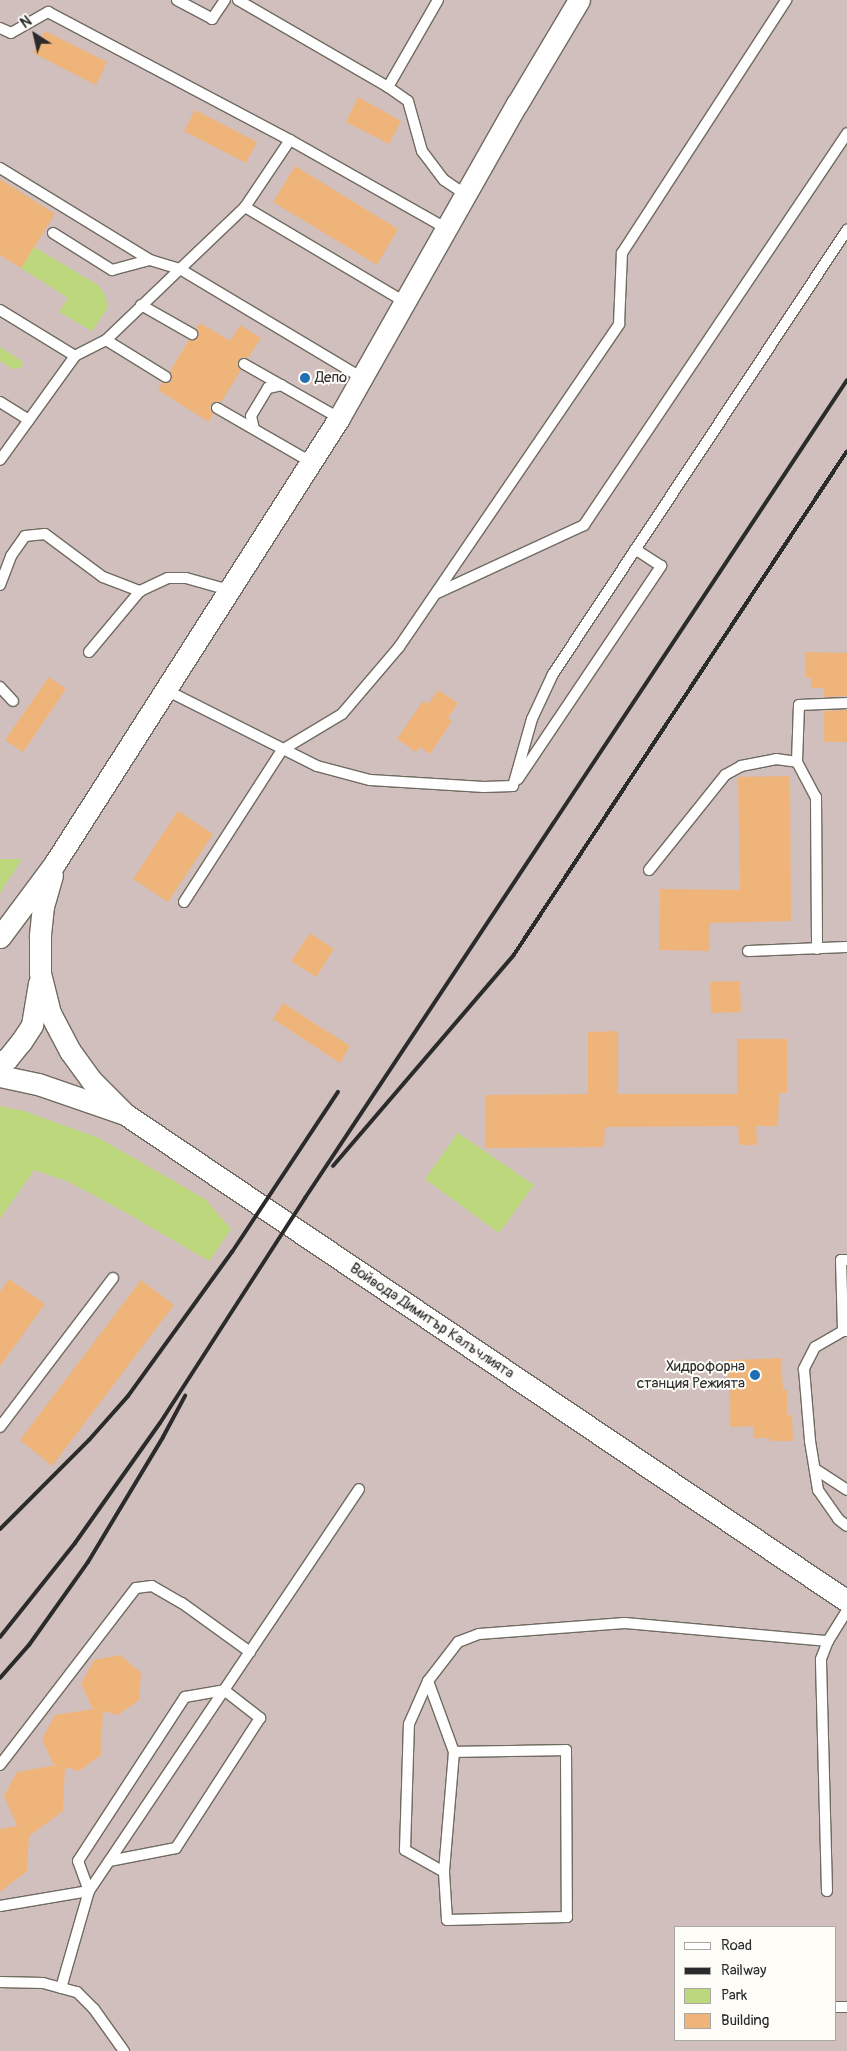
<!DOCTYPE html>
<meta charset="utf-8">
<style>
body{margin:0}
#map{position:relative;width:847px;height:2051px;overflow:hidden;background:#ede1c1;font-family:Pangolin,sans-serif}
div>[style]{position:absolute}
.industrial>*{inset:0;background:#d1bfbd}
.green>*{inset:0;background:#bdd77c}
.building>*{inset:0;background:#efb47a}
.roads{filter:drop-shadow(1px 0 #6f6b60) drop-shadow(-1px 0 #6f6b60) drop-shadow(0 1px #6f6b60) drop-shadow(0 -1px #6f6b60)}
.service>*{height:10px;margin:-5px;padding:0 5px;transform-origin:5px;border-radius:5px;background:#fff}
.minor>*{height:21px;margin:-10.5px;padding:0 10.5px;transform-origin:10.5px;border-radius:10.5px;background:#fff}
.rail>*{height:4px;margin:-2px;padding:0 2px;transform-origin:2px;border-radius:2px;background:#2b2b2b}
.dots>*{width:14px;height:14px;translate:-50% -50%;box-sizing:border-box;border:2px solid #fdfcf7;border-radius:50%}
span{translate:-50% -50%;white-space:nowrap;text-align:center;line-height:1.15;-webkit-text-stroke:4px #fdfcf7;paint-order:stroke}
.poi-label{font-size:15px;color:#2b2b2b}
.left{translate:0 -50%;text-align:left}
.right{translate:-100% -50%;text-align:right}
.street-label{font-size:15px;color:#2b2b2b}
.legend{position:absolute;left:674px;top:1926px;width:162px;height:115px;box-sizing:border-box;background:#fdfcf7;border:1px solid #a9a8a5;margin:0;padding:6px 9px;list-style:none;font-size:15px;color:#2b2b2b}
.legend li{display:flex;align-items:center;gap:10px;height:25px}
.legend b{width:25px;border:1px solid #a9a8a5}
.north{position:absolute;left:10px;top:10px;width:50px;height:50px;-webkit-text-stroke:4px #fdfcf7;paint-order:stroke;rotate:325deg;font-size:14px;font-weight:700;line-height:20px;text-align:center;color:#2b2b2b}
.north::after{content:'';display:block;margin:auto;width:18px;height:22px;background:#2b2b2b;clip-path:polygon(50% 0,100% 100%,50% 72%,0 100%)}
</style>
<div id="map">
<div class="industrial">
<i style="clip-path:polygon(evenodd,0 0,847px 0,847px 2051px,0 2051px,0 0,676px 1927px,836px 1927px,836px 2040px,676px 2040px,676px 1927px)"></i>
</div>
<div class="green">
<i style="clip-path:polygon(34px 247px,98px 285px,105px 295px,108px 307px,92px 331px,59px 312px,68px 298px,21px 268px)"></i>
<i style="clip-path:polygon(0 347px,20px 360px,23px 363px,21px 368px,13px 369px,0 361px)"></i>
<i style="clip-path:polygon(0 859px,22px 859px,0 893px)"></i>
<i style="clip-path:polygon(0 1106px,24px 1111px,99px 1138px,205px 1199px,231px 1229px,209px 1261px,125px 1212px,69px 1182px,34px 1170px,0 1219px)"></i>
<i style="clip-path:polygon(458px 1133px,534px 1185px,499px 1233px,425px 1179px)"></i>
</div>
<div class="building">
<i style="clip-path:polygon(45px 31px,107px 62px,96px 85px,33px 53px)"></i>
<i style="clip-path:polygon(358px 97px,401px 121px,389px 144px,346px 122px)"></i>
<i style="clip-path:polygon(195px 110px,257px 142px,246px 163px,184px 131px)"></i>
<i style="clip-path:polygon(295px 166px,398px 229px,377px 265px,273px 202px)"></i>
<i style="clip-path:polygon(0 179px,55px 214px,21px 268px,0 255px)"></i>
<i style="clip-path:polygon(200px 323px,230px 341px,240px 325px,261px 338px,248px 358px,243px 357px,238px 360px,237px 365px,241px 370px,221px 402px,216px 401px,211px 404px,210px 408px,213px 414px,209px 422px,158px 390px,162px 383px,169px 383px,172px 380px,170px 371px,189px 340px,198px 338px,199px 333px,196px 329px)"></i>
<i style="clip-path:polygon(805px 652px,847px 653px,847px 696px,824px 697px,824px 688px,811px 688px,812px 678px,806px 678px)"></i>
<i style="clip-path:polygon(49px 677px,66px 689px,23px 752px,5px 740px)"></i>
<i style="clip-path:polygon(438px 690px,458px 703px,448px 718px,452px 721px,430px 754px,420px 747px,416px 752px,397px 739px,423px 701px,428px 704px)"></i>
<i style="clip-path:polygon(847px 710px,847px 742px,824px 742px,824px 711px)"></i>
<i style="clip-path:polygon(790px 776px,791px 921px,710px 923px,709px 951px,659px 950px,660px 889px,740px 890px,738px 777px)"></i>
<i style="clip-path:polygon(178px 811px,213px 834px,168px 902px,133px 879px)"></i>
<i style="clip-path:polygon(310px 933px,334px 949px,316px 977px,291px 961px)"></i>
<i style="clip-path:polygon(740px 981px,741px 1012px,711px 1013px,710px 982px)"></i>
<i style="clip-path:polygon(283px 1003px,350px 1046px,340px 1063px,273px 1019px)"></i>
<i style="clip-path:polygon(618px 1031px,618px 1094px,737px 1094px,737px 1039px,787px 1039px,787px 1093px,779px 1093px,778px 1126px,756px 1126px,757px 1145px,739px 1145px,738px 1126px,605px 1127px,604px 1147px,485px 1148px,486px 1095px,588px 1094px,588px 1032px)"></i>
<i style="clip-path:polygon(9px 1279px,45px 1304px,0 1366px,0 1292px)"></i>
<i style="clip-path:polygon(141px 1280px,174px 1305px,52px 1466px,20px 1440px)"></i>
<i style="clip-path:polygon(781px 1358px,783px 1390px,787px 1390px,787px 1415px,792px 1415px,793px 1441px,770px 1441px,770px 1438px,753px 1438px,753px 1426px,730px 1427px,728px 1360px)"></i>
<i style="clip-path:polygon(120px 1655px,141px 1673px,139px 1700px,118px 1715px,103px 1711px,101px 1755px,79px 1771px,65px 1767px,63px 1811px,29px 1836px,27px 1871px,0 1892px,0 1829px,17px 1826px,4px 1796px,17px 1772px,57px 1765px,53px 1764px,42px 1739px,55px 1715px,93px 1709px,81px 1684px,94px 1660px)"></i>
</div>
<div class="roads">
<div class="service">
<i style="left:177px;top:0;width:40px;rotate:28deg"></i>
<i style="left:212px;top:19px;width:23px;rotate:-56deg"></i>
<i style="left:238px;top:0;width:173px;rotate:30.1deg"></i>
<i style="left:388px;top:87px;width:100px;rotate:-60.1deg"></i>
<i style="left:0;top:28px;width:12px;rotate:24deg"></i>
<i style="left:11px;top:33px;width:43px;rotate:-29.6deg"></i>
<i style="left:48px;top:12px;width:274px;rotate:27.9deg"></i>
<i style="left:290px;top:140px;width:180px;rotate:29.5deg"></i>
<i style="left:388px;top:87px;width:24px;rotate:35deg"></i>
<i style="left:408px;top:101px;width:52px;rotate:74.4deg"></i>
<i style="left:422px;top:151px;width:36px;rotate:53deg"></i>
<i style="left:444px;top:180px;width:27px;rotate:34deg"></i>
<i style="left:290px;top:140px;width:81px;rotate:123.9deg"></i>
<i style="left:245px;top:207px;width:186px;rotate:30.7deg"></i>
<i style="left:0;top:168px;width:176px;rotate:31.5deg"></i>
<i style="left:150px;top:260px;width:31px;rotate:17deg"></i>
<i style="left:180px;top:269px;width:103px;rotate:136.2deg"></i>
<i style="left:106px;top:340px;width:35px;rotate:153deg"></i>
<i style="left:75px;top:356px;width:128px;rotate:125.8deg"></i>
<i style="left:245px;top:207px;width:90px;rotate:136.4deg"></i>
<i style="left:180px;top:269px;width:212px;rotate:30.9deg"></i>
<i style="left:53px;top:233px;width:70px;rotate:32.1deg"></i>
<i style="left:112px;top:270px;width:39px;rotate:-15deg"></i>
<i style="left:141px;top:305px;width:59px;rotate:29.6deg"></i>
<i style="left:0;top:310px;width:88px;rotate:31.5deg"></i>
<i style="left:106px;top:340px;width:70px;rotate:31.7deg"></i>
<i style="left:244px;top:364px;width:109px;rotate:29.6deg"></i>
<i style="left:0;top:402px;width:34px;rotate:32deg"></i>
<i style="left:217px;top:408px;width:108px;rotate:29.9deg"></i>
<i style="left:254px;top:429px;width:13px;rotate:-103deg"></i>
<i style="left:251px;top:416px;width:33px;rotate:-59deg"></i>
<i style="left:268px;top:388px;width:14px;rotate:-12deg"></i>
<i style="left:0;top:585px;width:31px;rotate:-69deg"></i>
<i style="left:11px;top:556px;width:24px;rotate:-55deg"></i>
<i style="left:25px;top:536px;width:20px;rotate:-6deg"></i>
<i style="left:45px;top:534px;width:72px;rotate:36.6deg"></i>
<i style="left:103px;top:577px;width:40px;rotate:21deg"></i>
<i style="left:437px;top:593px;width:162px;rotate:-24.8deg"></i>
<i style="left:584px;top:525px;width:472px;rotate:-56.1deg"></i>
<i style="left:89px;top:652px;width:80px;rotate:-50.1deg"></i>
<i style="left:140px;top:591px;width:31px;rotate:-25deg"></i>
<i style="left:168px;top:578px;width:18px"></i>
<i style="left:186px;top:578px;width:45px;rotate:15.6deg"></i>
<i style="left:0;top:687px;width:19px;rotate:47deg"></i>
<i style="left:166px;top:690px;width:169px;rotate:26.7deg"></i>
<i style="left:317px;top:766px;width:55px;rotate:14.8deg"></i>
<i style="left:370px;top:780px;width:114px;rotate:3.5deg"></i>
<i style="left:484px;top:787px;width:29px;rotate:-2deg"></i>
<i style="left:513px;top:786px;width:70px;rotate:-74.2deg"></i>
<i style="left:532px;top:719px;width:50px;rotate:-65deg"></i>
<i style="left:553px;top:674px;width:533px;rotate:-56.49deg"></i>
<i style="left:797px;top:762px;width:57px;rotate:-88deg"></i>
<i style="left:799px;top:705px;width:48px;rotate:-2.4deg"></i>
<i style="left:518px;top:779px;width:257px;rotate:-56.1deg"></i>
<i style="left:661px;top:566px;width:31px;rotate:-147deg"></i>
<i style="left:649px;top:870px;width:122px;rotate:-51.3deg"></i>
<i style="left:725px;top:775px;width:18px;rotate:-29deg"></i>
<i style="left:741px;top:766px;width:36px;rotate:-11deg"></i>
<i style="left:776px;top:759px;width:21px;rotate:8deg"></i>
<i style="left:797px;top:762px;width:40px;rotate:62deg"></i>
<i style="left:816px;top:797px;width:152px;rotate:89.6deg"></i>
<i style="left:184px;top:902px;width:181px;rotate:-57.2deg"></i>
<i style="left:282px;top:750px;width:70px;rotate:-31deg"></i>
<i style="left:342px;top:714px;width:88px;rotate:-49.6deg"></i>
<i style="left:399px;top:647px;width:391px;rotate:-55.7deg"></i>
<i style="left:619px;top:324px;width:71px;rotate:-87.6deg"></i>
<i style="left:622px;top:253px;width:302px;rotate:-57deg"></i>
<i style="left:748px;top:951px;width:99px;rotate:-2.3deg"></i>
<i style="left:843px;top:1331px;width:71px;rotate:-91.6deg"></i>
<i style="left:841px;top:1260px;width:6px"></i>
<i style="left:847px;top:1331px;width:4px;rotate:180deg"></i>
<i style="left:843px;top:1331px;width:32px;rotate:150deg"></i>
<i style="left:815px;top:1347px;width:25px;rotate:117deg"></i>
<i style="left:804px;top:1369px;width:72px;rotate:85.2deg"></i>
<i style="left:810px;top:1441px;width:50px;rotate:80.7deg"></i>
<i style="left:818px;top:1490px;width:35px;rotate:55deg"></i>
<i style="left:838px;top:1519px;width:11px;rotate:38deg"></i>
<i style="left:0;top:1427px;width:187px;rotate:-52.8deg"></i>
<i style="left:815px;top:1469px;width:38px;rotate:33deg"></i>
<i style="left:428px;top:1681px;width:76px;rotate:69.9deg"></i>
<i style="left:454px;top:1752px;width:120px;rotate:94.8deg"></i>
<i style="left:454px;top:1752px;width:112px;rotate:-1deg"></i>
<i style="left:566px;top:1750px;width:167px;rotate:89.7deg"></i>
<i style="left:567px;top:1917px;width:120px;rotate:178.6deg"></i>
<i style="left:447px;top:1920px;width:48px;rotate:-93.6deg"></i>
<i style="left:444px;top:1872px;width:45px;rotate:-150.6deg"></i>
<i style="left:405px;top:1850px;width:126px;rotate:-88.2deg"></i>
<i style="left:409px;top:1724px;width:47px;rotate:-66.2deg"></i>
<i style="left:428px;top:1681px;width:49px;rotate:-52.4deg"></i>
<i style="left:458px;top:1642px;width:22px;rotate:-21deg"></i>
<i style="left:479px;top:1634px;width:146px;rotate:-4.3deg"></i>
<i style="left:625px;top:1623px;width:204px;rotate:5.1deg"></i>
<i style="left:828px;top:1641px;width:36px;rotate:-58deg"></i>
<i style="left:0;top:1765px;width:223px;rotate:-52.5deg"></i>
<i style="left:136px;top:1588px;width:16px;rotate:-7deg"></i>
<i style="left:152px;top:1586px;width:34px;rotate:30deg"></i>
<i style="left:182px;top:1603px;width:84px;rotate:35.8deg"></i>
<i style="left:827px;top:1891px;width:232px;rotate:-91.5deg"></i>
<i style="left:821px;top:1659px;width:19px;rotate:-69deg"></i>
<i style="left:0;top:1906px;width:90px;rotate:-9.6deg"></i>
<i style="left:89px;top:1891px;width:32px;rotate:-110deg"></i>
<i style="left:78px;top:1861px;width:196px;rotate:-56.9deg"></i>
<i style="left:185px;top:1697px;width:40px;rotate:-10deg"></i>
<i style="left:224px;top:1690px;width:46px;rotate:37.9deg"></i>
<i style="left:260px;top:1718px;width:155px;rotate:122.9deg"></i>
<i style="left:176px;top:1848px;width:68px;rotate:169deg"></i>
<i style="left:0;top:1982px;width:43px;rotate:1.3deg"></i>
<i style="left:43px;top:1983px;width:35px;rotate:15deg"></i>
<i style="left:77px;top:1992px;width:24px;rotate:45deg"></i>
<i style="left:94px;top:2009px;width:52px;rotate:54.5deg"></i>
<i style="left:61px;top:1988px;width:101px;rotate:-73.9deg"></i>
<i style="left:89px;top:1891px;width:484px;rotate:-56.1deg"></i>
<i style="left:836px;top:2007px;width:11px"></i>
</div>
<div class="minor">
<i style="left:52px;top:875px;width:32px;rotate:106deg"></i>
<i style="left:43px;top:906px;width:31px;rotate:96deg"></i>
<i style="left:40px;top:937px;width:36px;rotate:90deg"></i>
<i style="left:40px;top:973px;width:41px;rotate:76deg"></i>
<i style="left:50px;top:1013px;width:43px;rotate:62.2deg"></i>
<i style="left:70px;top:1051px;width:37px;rotate:54deg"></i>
<i style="left:92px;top:1081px;width:44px;rotate:45deg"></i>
<i style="left:0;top:937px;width:92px;rotate:-53.4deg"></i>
<i style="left:55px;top:863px;width:528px;rotate:-57.45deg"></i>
<i style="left:339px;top:418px;width:361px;rotate:-60.5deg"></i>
<i style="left:517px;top:104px;width:121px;rotate:-59.2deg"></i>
<i style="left:0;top:1062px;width:8px;rotate:-23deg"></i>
<i style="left:7px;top:1059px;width:22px;rotate:-51deg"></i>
<i style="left:21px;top:1042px;width:20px;rotate:-57deg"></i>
<i style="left:32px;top:1025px;width:43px;rotate:-80.5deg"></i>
<i style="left:0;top:1076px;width:39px;rotate:12deg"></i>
<i style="left:38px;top:1084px;width:92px;rotate:19deg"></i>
<i style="left:125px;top:1114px;width:871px;rotate:34deg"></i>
</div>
</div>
<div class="rail">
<i style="left:333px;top:1166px;width:277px;rotate:-49.4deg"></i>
<i style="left:513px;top:956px;width:605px;rotate:-56.52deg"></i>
<i style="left:0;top:1529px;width:126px;rotate:-45deg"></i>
<i style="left:89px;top:1440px;width:59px;rotate:-48.4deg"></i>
<i style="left:128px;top:1396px;width:178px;rotate:-54.2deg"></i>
<i style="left:232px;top:1252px;width:192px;rotate:-56.5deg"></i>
<i style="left:0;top:1637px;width:120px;rotate:-51.4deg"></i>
<i style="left:75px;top:1543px;width:147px;rotate:-54.7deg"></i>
<i style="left:160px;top:1423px;width:268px;rotate:-57.2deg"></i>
<i style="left:305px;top:1198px;width:981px;rotate:-56.47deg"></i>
<i style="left:0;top:1678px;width:44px;rotate:-48.7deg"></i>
<i style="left:29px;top:1645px;width:102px;rotate:-54.6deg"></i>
<i style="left:88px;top:1562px;width:146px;rotate:-59deg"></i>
<i style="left:163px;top:1437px;width:47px;rotate:-61.8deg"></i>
</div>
<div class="dots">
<i style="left:305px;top:378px;background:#1f6fb2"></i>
<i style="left:755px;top:1375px;background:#1f6fb2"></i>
</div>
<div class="poi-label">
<span class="left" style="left:315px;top:378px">Депо</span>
<span class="right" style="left:745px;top:1375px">Хидрофорна<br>станция Режията</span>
</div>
<div class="street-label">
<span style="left:432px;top:1321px;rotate:34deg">Войвода Димитър Калъчлията</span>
</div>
<ul class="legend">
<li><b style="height:6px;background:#fff"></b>Road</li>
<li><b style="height:6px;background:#2b2b2b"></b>Railway</li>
<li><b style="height:14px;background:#bdd77c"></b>Park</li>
<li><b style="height:14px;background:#efb47a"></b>Building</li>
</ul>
<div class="north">N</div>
</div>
